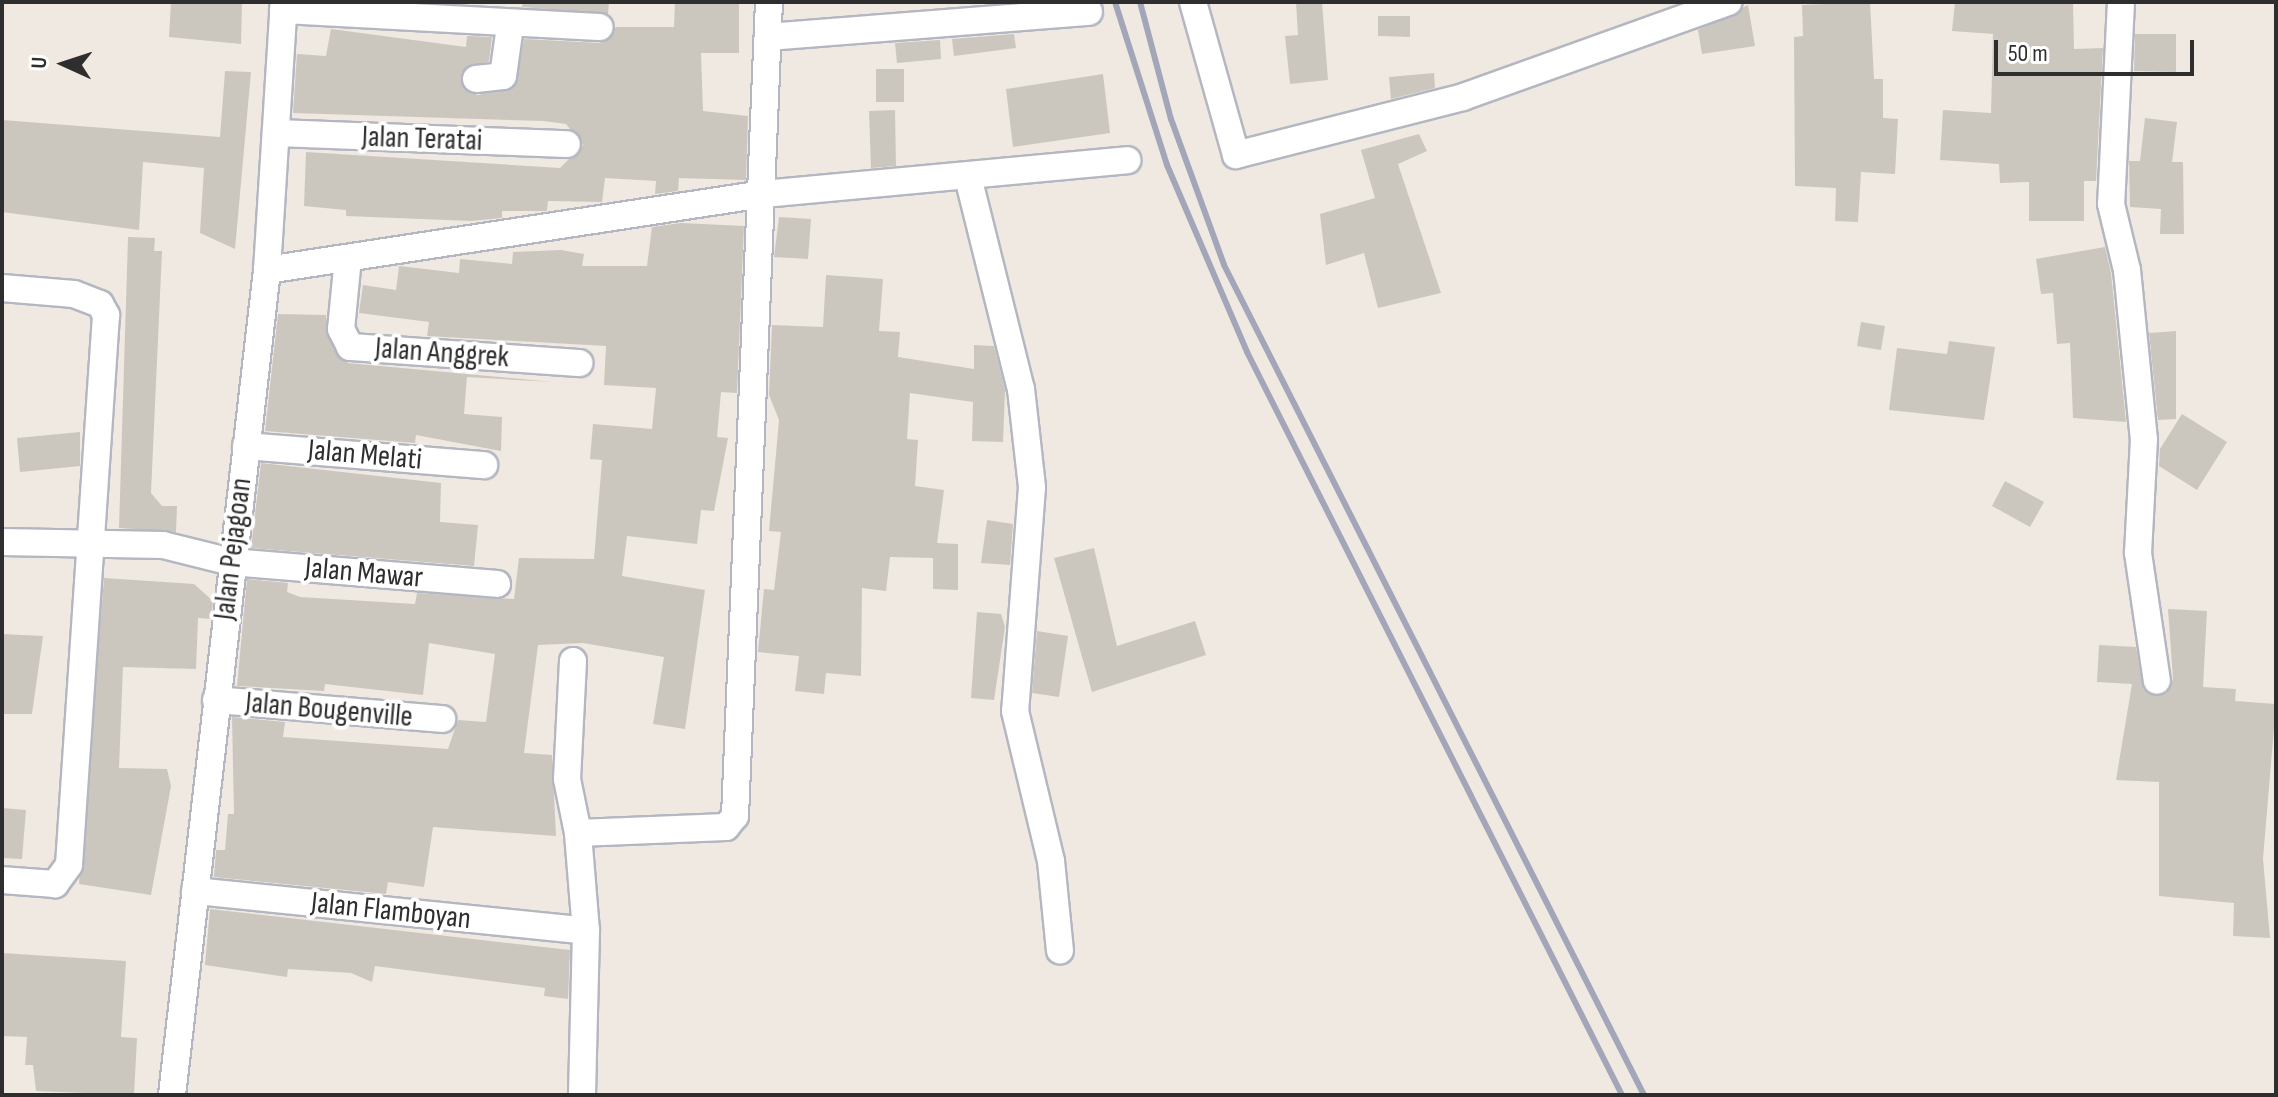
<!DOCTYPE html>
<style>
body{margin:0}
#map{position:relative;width:2278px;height:1097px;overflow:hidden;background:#efe9e1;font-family:"Sofia Sans Condensed",sans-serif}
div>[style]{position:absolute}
.building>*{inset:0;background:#cbc7bf}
.roads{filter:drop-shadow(2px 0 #b4b7c1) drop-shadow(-2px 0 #b4b7c1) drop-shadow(0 2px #b4b7c1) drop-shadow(0 -2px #b4b7c1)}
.minor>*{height:26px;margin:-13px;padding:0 13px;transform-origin:13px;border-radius:13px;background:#fff}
.rail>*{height:6px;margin:-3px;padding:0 3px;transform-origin:3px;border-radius:3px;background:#a3a6b8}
span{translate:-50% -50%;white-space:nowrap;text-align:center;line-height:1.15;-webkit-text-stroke:8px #fff;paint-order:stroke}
.street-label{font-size:30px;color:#2e2e2e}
.frame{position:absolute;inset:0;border:4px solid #2e2e2e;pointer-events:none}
.north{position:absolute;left:24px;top:24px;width:80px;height:80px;-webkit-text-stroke:6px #fff;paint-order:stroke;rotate:273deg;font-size:22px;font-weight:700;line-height:32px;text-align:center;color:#2e2e2e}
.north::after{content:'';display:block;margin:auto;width:28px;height:36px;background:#2e2e2e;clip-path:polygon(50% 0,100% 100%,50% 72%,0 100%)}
.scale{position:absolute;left:1994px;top:40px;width:200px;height:36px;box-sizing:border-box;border:4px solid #2e2e2e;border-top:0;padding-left:10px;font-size:24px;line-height:28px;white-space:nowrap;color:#2e2e2e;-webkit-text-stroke:6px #fff;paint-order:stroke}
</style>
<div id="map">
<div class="building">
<i style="clip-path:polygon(171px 2px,242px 2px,241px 44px,169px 37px)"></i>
<i style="clip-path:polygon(523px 2px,609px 2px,608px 14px,522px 7px)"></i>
<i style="clip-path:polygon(675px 2px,739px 2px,739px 53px,701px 53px,703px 111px,748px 116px,746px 180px,679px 178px,678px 191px,655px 194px,656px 181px,605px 178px,602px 202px,548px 201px,547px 211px,502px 211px,502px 218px,471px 221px,346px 216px,346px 210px,304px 206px,306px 152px,560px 168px,583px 145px,566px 124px,543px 121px,293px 113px,297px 54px,326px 56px,331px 29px,466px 47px,467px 36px,492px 37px,489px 61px,461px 73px,464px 89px,478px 95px,516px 85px,524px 39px,600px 43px,616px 27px,674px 27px)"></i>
<i style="clip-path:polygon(1296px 2px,1322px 2px,1328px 80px,1290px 84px,1285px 36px,1298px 35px)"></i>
<i style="clip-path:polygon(1870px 2px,1874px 79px,1883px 79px,1883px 118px,1898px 119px,1895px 174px,1861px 172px,1858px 222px,1835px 221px,1836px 188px,1795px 186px,1794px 37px,1803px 36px,1802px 5px)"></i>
<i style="clip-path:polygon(1955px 2px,2073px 2px,2074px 49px,2103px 48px,2096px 181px,2084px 181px,2084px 221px,2029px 221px,2029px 182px,2000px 183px,1999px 164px,1940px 160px,1943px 110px,1991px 113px,1993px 34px,1952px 31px)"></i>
<i style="clip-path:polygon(1748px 5px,1755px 46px,1702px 54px,1698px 30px)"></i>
<i style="clip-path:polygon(1378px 16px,1410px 16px,1410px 37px,1378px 36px)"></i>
<i style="clip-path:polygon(1014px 34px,1016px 48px,954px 56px,952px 39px)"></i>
<i style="clip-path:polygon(2135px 34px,2176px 34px,2176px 72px,2134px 71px)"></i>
<i style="clip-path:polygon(940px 40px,941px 59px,897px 63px,895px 43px)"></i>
<i style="clip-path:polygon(876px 69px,904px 69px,904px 102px,876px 102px)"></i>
<i style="clip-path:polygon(225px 71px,251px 72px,235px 249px,200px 233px,204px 168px,143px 162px,139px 230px,2px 212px,2px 120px,220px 137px)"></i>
<i style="clip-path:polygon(1434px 73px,1435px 88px,1391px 99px,1389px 77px)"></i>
<i style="clip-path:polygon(1103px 74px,1110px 133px,1013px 147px,1006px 89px)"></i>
<i style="clip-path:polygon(895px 110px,896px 166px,871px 168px,869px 111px)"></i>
<i style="clip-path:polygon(2145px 118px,2177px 122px,2172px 162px,2183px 162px,2184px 234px,2160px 234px,2161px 209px,2130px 207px,2129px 161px,2140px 161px)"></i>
<i style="clip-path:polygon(1419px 134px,1427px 151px,1398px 164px,1441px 293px,1378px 308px,1364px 253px,1326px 265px,1320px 214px,1375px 198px,1361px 150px)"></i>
<i style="clip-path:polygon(779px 217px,811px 219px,808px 259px,774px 257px)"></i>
<i style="clip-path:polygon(681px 223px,744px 226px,737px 393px,721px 392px,717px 437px,728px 438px,714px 511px,701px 510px,697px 544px,627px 536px,622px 576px,705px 590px,685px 729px,653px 724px,664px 657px,583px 643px,538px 645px,524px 753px,552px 755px,556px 836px,433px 827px,424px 887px,388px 882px,386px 894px,214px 877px,216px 850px,225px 850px,228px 814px,234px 814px,232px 717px,285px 722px,283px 737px,448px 749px,458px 720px,486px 722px,495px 654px,429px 643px,423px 695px,325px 684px,324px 691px,237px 686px,247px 579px,288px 583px,287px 592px,300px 597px,415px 604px,417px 593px,514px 599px,519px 558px,594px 559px,602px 460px,590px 459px,593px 424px,652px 429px,656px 388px,604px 385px,606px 346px,427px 336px,429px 322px,359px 313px,363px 285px,396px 290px,399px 266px,459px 273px,460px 259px,512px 264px,513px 252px,561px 250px,584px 254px,582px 266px,647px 266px,652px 227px)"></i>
<i style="clip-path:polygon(128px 237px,155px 238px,154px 251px,162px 251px,151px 493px,162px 506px,177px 506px,176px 532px,119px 528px)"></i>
<i style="clip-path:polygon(2105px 247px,2111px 273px,2126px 422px,2073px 418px,2070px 343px,2057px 344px,2053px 293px,2041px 294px,2036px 259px)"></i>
<i style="clip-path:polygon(826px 275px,883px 279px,879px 331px,900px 332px,898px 357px,974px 369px,974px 345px,994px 346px,1005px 390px,1003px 442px,972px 441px,973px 402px,910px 393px,907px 439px,918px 440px,915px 486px,944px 490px,937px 543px,958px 544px,958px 590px,933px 589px,933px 558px,890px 557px,886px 591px,862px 588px,861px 676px,826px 673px,824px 694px,795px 691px,799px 656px,758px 652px,764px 589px,774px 590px,781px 532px,769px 531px,779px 420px,769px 395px,772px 325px,823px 327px)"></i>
<i style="clip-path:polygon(278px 314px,326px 315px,327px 336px,348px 363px,553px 382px,467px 377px,464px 414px,502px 417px,501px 451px,416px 435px,415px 443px,265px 431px)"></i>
<i style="clip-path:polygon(1861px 322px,1885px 326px,1881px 350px,1857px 346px)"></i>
<i style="clip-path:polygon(2176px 331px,2176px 419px,2158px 420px,2149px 333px)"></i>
<i style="clip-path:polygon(1949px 341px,1995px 347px,1984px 420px,1889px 410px,1897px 348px,1947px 354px)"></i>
<i style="clip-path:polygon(2182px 414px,2227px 442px,2197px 490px,2159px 466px,2160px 449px)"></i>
<i style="clip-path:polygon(80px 432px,80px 466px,20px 472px,17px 438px)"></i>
<i style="clip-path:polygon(261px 463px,441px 483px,440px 522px,478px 525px,474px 566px,251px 548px)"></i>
<i style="clip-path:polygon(2005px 481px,2044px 502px,2030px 527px,1992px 506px)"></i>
<i style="clip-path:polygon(987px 520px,1013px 524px,1010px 565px,981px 563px)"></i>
<i style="clip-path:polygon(1094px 548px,1117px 646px,1195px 621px,1206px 655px,1092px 692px,1054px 558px)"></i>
<i style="clip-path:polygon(104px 578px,194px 584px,213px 601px,211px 619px,198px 618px,196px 669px,123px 667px,119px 768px,167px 769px,171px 786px,151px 895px,79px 884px)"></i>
<i style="clip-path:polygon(2168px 609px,2207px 611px,2203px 687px,2236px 689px,2235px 701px,2276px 704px,2263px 859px,2270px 938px,2233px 936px,2234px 903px,2159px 896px,2159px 782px,2116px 780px,2132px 684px,2097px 682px,2099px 645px,2136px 647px,2144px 690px,2166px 694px,2173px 679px)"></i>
<i style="clip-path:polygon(977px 612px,1001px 614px,1005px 627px,994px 700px,971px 698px)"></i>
<i style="clip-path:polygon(1037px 631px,1068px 636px,1059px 697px,1032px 693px)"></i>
<i style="clip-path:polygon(2px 634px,43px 636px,32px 714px,2px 714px)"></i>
<i style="clip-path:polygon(2px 808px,26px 810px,22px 859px,2px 858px)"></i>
<i style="clip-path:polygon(210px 909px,570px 950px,568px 999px,544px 996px,545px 988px,375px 966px,372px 982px,351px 973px,288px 969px,287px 977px,205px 965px)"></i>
<i style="clip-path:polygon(2px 953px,126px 961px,121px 1037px,137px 1038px,134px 1095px,36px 1091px,33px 1065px,25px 1065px,27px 1037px,2px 1036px)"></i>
</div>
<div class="roads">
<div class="minor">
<i style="left:1193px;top:2px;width:159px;rotate:74.3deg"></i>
<i style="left:1236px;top:155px;width:234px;rotate:-14.3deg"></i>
<i style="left:1463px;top:97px;width:282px;rotate:-19.7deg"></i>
<i style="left:2121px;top:2px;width:202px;rotate:92.8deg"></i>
<i style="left:2111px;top:204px;width:68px;rotate:76.4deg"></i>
<i style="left:2127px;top:270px;width:170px;rotate:84.3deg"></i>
<i style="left:2144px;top:439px;width:114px;rotate:93deg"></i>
<i style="left:2138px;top:553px;width:129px;rotate:81.6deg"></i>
<i style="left:283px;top:10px;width:317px;rotate:3.1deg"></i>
<i style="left:768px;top:37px;width:322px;rotate:-4.5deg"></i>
<i style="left:476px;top:79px;width:27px;rotate:-6deg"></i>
<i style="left:503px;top:76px;width:50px;rotate:-82deg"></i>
<i style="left:277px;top:133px;width:290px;rotate:2.2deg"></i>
<i style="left:968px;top:177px;width:219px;rotate:76deg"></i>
<i style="left:1021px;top:389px;width:99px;rotate:83.6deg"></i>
<i style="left:1032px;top:487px;width:225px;rotate:94.3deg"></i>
<i style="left:1015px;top:711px;width:154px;rotate:76.5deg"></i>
<i style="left:1051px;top:861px;width:90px;rotate:84.3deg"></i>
<i style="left:348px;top:258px;width:71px;rotate:95.6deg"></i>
<i style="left:341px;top:329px;width:20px;rotate:63deg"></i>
<i style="left:350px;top:347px;width:230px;rotate:4deg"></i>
<i style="left:267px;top:270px;width:502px;rotate:-8.71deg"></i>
<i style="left:763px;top:194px;width:366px;rotate:-5.3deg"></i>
<i style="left:2px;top:288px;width:72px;rotate:4.8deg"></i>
<i style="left:74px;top:294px;width:28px;rotate:21deg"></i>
<i style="left:100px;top:304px;width:13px;rotate:61deg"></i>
<i style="left:106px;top:315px;width:551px;rotate:93.85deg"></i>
<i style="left:69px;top:865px;width:24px;rotate:126deg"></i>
<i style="left:55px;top:884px;width:53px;rotate:-175.7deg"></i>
<i style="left:246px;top:446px;width:239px;rotate:4.6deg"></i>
<i style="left:2px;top:542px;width:161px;rotate:1.1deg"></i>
<i style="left:163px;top:545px;width:70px;rotate:14deg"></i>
<i style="left:231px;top:562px;width:267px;rotate:4.7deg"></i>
<i style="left:573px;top:661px;width:118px;rotate:92.9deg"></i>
<i style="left:567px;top:779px;width:55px;rotate:78.5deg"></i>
<i style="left:216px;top:700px;width:227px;rotate:4.8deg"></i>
<i style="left:195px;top:891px;width:393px;rotate:5.8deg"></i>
<i style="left:172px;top:1095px;width:830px;rotate:-83.43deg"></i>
<i style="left:267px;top:270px;width:269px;rotate:-86.4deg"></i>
<i style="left:582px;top:1095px;width:164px;rotate:-88.6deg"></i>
<i style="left:586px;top:931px;width:98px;rotate:-94.7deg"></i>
<i style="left:578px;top:833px;width:148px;rotate:-2.3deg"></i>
<i style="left:726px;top:827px;width:14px;rotate:-51deg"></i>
<i style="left:735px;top:816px;width:815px;rotate:-87.61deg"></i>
</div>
</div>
<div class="rail">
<i style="left:1115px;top:2px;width:171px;rotate:72.3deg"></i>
<i style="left:1167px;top:165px;width:203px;rotate:66.8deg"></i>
<i style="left:1247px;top:352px;width:832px;rotate:63.22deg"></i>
<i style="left:1140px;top:2px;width:121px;rotate:75.2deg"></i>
<i style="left:1171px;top:119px;width:155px;rotate:70deg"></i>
<i style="left:1224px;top:265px;width:930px;rotate:63.16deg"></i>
</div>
<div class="street-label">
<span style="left:422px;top:139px;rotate:2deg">Jalan Teratai</span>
<span style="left:442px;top:353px;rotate:4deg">Jalan Anggrek</span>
<span style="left:365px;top:455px;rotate:5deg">Jalan Melati</span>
<span style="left:233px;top:549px;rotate:-83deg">Jalan Pejagoan</span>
<span style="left:364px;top:573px;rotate:5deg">Jalan Mawar</span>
<span style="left:329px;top:710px;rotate:5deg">Jalan Bougenville</span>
<span style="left:391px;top:911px;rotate:6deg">Jalan Flamboyan</span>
</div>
<div class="frame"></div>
<div class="north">U</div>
<div class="scale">50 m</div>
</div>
